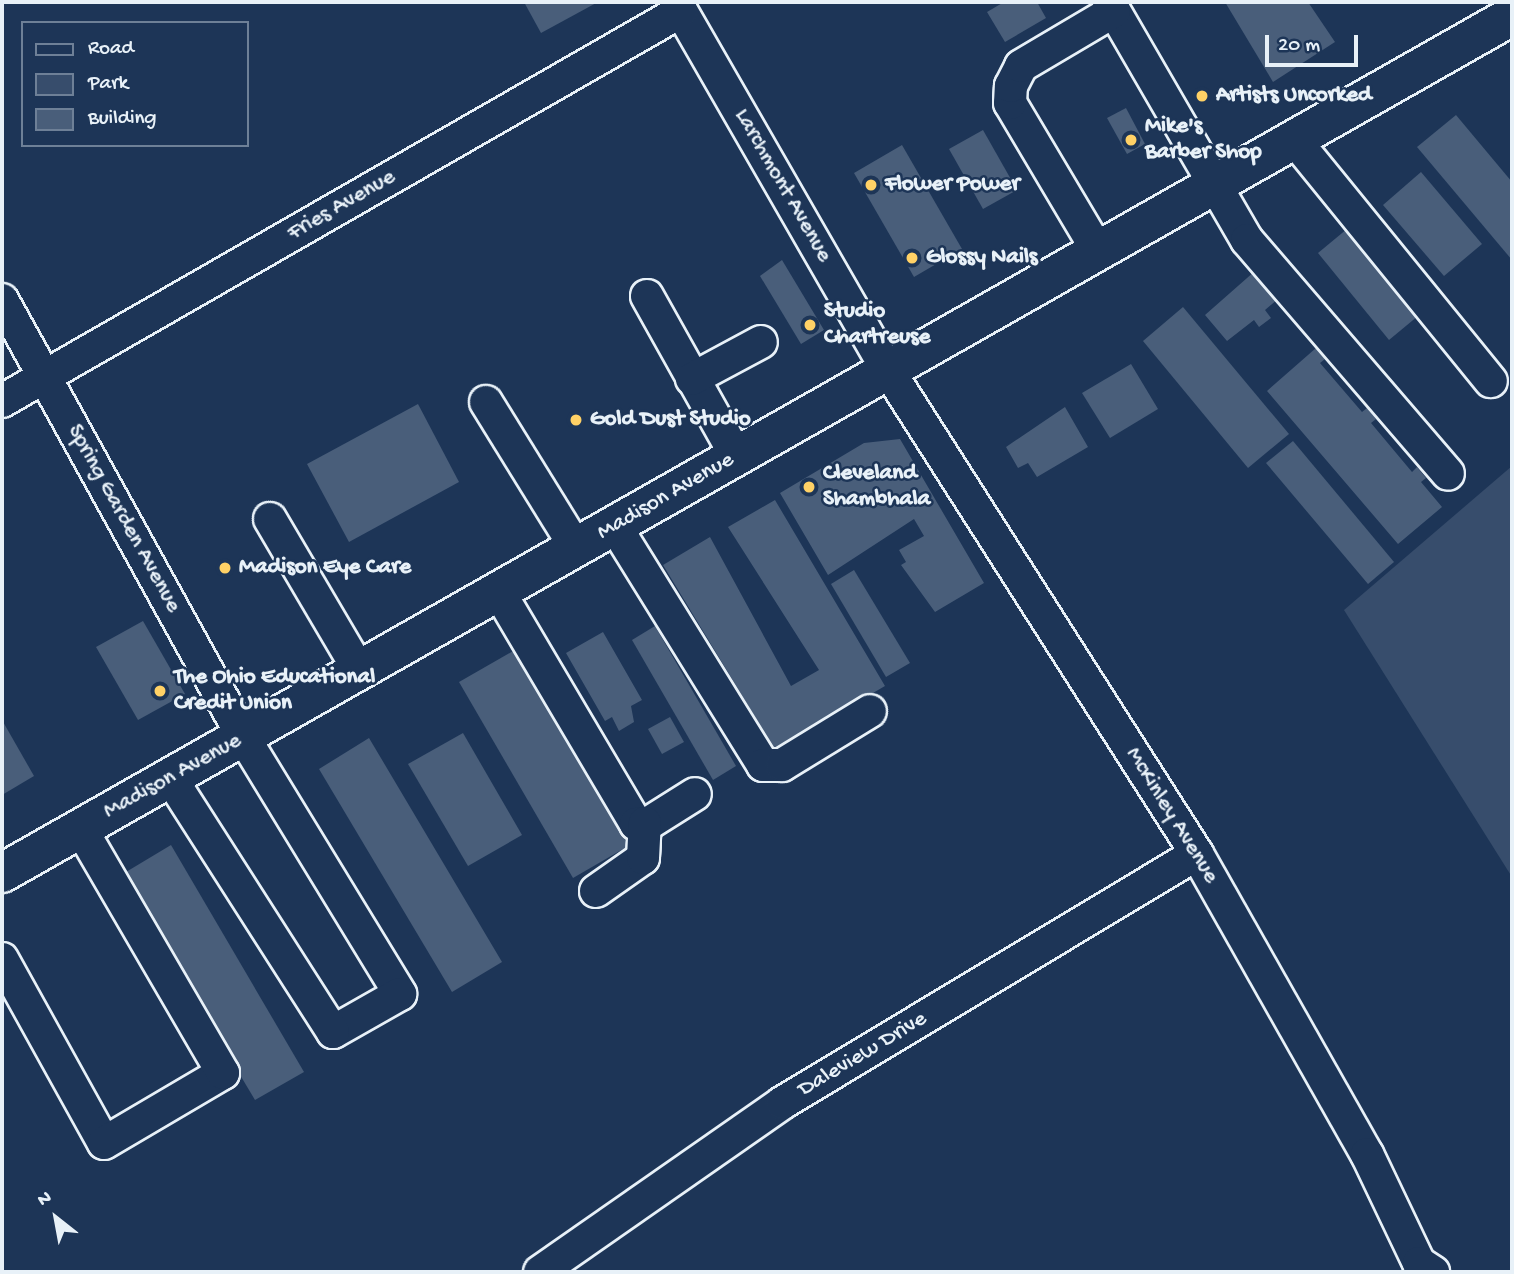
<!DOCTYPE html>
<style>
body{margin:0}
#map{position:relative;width:1514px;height:1274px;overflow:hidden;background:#1d3557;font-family:"Gochi Hand",sans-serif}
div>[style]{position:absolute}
.green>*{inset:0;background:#374d6c}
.building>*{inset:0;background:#495e7a}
.roads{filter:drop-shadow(2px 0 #e8f1f8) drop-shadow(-2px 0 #e8f1f8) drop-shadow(0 2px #e8f1f8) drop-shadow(0 -2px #e8f1f8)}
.minor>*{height:32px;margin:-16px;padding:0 16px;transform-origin:16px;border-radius:16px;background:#1d3557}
.major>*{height:38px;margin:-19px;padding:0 19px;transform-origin:19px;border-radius:19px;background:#1d3557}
.dots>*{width:19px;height:19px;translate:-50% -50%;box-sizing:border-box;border:4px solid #1d3557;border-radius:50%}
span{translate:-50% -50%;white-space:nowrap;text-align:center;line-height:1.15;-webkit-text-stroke:5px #1d3557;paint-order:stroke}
.poi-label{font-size:23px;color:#e8f1f8;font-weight:700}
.left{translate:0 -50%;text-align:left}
.street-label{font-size:23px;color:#e8f1f8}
.frame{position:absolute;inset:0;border:4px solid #e8f1f8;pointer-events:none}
.legend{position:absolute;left:21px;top:21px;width:228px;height:126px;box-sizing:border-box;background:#1d3557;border:2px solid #6e8097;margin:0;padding:9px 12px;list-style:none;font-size:21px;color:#e8f1f8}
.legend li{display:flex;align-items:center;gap:14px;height:35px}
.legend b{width:35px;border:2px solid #6e8097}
.north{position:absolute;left:21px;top:1183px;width:70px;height:70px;-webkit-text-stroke:5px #1d3557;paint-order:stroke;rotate:329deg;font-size:19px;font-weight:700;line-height:28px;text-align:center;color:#e8f1f8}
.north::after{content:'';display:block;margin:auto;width:24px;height:32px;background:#e8f1f8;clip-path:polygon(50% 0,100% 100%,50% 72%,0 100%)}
.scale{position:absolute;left:1265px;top:35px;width:93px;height:32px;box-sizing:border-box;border:4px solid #e8f1f8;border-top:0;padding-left:9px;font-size:21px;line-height:24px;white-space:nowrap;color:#e8f1f8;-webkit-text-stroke:5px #1d3557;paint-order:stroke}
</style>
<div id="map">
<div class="green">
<i style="clip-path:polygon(1512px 466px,1512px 877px,1344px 610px)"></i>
</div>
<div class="building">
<i style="clip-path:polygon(524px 2px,598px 2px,541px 33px)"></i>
<i style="clip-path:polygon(1004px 2px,1037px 2px,1046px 18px,1005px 42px,987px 12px)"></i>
<i style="clip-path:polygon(1225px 2px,1308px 2px,1335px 42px,1273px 82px)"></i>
<i style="clip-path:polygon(1126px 108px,1145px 144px,1127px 154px,1107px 118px)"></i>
<i style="clip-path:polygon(1456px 115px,1512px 182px,1512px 260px,1417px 147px)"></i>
<i style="clip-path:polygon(983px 130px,1017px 190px,983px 209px,949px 149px)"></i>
<i style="clip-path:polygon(902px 145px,962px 249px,914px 277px,854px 173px)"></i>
<i style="clip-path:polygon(1421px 172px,1482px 244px,1444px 276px,1383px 205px)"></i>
<i style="clip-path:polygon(1353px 224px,1424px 311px,1389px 340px,1318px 253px)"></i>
<i style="clip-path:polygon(782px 260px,824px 330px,801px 344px,760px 276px)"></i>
<i style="clip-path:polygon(1255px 271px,1278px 299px,1265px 310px,1271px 318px,1259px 327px,1254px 320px,1227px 341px,1205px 315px)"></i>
<i style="clip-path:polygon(1183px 307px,1289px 434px,1248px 468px,1143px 341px)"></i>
<i style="clip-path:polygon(1316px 348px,1325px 359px,1320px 363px,1362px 412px,1367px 408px,1376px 419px,1371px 423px,1412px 472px,1417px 467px,1426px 478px,1421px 482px,1442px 507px,1398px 544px,1267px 391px)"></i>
<i style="clip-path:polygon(1131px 364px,1158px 409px,1110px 438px,1082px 393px)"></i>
<i style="clip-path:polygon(418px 404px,459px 482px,349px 542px,307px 464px)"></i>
<i style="clip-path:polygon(1065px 407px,1088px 447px,1037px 477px,1028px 463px,1018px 468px,1006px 447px)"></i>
<i style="clip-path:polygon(900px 439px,984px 583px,935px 612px,901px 565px,906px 562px,899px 550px,924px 536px,914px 519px,828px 575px,780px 493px,864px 443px)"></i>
<i style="clip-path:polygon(1293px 441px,1394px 562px,1368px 584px,1266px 463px)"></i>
<i style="clip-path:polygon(775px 500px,885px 686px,775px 750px,663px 565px,710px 537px,791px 686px,819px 670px,728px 527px)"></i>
<i style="clip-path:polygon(854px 570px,910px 663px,886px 677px,831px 584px)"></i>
<i style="clip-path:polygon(143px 621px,185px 694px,138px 720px,96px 647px)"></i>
<i style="clip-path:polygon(655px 626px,736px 766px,713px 780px,632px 640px)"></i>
<i style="clip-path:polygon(603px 632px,642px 700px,631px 706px,634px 722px,619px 731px,612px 717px,605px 721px,566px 653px)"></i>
<i style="clip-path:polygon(515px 650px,630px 845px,573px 878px,459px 682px)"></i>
<i style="clip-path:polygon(670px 717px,684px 742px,662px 754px,648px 729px)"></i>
<i style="clip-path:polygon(2px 720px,34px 776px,2px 795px)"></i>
<i style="clip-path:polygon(463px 733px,522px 835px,468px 866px,408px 764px)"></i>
<i style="clip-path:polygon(369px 738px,502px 962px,452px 992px,319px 769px)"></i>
<i style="clip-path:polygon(171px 845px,304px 1072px,255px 1100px,121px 875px)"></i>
</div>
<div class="roads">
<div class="minor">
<i style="left:676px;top:2px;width:425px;rotate:60.1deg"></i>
<i style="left:888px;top:370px;width:574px;rotate:57.44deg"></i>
<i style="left:1197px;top:854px;width:345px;rotate:60.5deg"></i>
<i style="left:1367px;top:1154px;width:121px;rotate:64.5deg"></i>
<i style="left:1419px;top:1263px;width:17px;rotate:33deg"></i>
<i style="left:1109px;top:2px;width:275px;rotate:59.9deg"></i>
<i style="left:1247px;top:240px;width:308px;rotate:49.3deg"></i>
<i style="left:1294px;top:139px;width:312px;rotate:50.9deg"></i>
<i style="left:1098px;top:251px;width:172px;rotate:-120.7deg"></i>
<i style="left:1010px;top:103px;width:17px;rotate:-87deg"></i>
<i style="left:1011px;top:86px;width:22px;rotate:-63deg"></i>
<i style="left:1021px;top:66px;width:108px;rotate:-30.6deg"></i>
<i style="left:647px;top:296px;width:184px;rotate:60.8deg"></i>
<i style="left:2px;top:300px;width:500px;rotate:61.08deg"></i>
<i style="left:244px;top:738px;width:300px;rotate:58.6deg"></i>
<i style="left:400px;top:994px;width:77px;rotate:150.4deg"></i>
<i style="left:333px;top:1032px;width:300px;rotate:-122.6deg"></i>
<i style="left:692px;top:379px;width:78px;rotate:-28.2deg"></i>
<i style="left:2px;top:401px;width:783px;rotate:-29.87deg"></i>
<i style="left:486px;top:402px;width:172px;rotate:58.3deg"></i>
<i style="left:270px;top:519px;width:178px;rotate:59.5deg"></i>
<i style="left:615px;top:526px;width:281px;rotate:58.2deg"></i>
<i style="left:763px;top:765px;width:19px"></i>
<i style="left:782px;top:765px;width:103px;rotate:-31.5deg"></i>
<i style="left:499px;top:592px;width:269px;rotate:59.4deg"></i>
<i style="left:636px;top:824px;width:13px;rotate:-4deg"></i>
<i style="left:649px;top:823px;width:54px;rotate:-32.2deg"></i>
<i style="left:596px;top:891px;width:57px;rotate:-35.1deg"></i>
<i style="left:643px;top:858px;width:35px;rotate:-87deg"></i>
<i style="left:2px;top:959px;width:210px;rotate:61deg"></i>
<i style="left:104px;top:1143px;width:138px;rotate:-30.5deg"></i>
<i style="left:223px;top:1073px;width:282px;rotate:-120.2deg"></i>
<i style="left:540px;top:1272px;width:295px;rotate:-34.9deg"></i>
<i style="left:782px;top:1103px;width:484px;rotate:-31deg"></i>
</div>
<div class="major">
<i style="left:2px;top:873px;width:1736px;rotate:-29.58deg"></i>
</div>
</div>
<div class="dots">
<i style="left:1202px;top:96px;background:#ffd166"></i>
<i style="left:1131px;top:140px;background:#ffd166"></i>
<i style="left:871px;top:185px;background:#ffd166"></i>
<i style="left:912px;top:258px;background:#ffd166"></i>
<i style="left:810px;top:325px;background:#ffd166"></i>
<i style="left:576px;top:420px;background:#ffd166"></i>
<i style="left:809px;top:487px;background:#ffd166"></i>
<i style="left:225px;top:568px;background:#ffd166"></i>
<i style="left:160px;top:691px;background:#ffd166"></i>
</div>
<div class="poi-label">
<span class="left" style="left:1216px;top:96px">Artists Uncorked</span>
<span class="left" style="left:1145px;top:140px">Mike's<br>Barber Shop</span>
<span class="left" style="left:885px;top:185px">Flower Power</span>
<span class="left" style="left:926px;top:258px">Glossy Nails</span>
<span class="left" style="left:824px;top:325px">Studio<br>Chartreuse</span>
<span class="left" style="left:590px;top:420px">Gold Dust Studio</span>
<span class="left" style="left:823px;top:487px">Cleveland<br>Shambhala</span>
<span class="left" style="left:239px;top:568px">Madison Eye Care</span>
<span class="left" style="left:174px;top:691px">The Ohio Educational<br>Credit Union</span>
</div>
<div class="street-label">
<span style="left:782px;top:186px;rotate:60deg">Larchmont Avenue</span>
<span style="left:342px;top:206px;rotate:-30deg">Fries Avenue</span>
<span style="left:666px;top:497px;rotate:-30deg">Madison Avenue</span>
<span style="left:123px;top:519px;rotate:61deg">Spring Garden Avenue</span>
<span style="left:173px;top:777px;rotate:-29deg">Madison Avenue</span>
<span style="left:1171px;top:816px;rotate:58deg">McKinley Avenue</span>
<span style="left:863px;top:1055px;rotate:-31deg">Daleview Drive</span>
</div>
<div class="frame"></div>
<ul class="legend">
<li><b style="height:9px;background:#1d3557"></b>Road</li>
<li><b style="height:19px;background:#374d6c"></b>Park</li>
<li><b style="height:19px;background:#495e7a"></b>Building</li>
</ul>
<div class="north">N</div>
<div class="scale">20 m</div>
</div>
